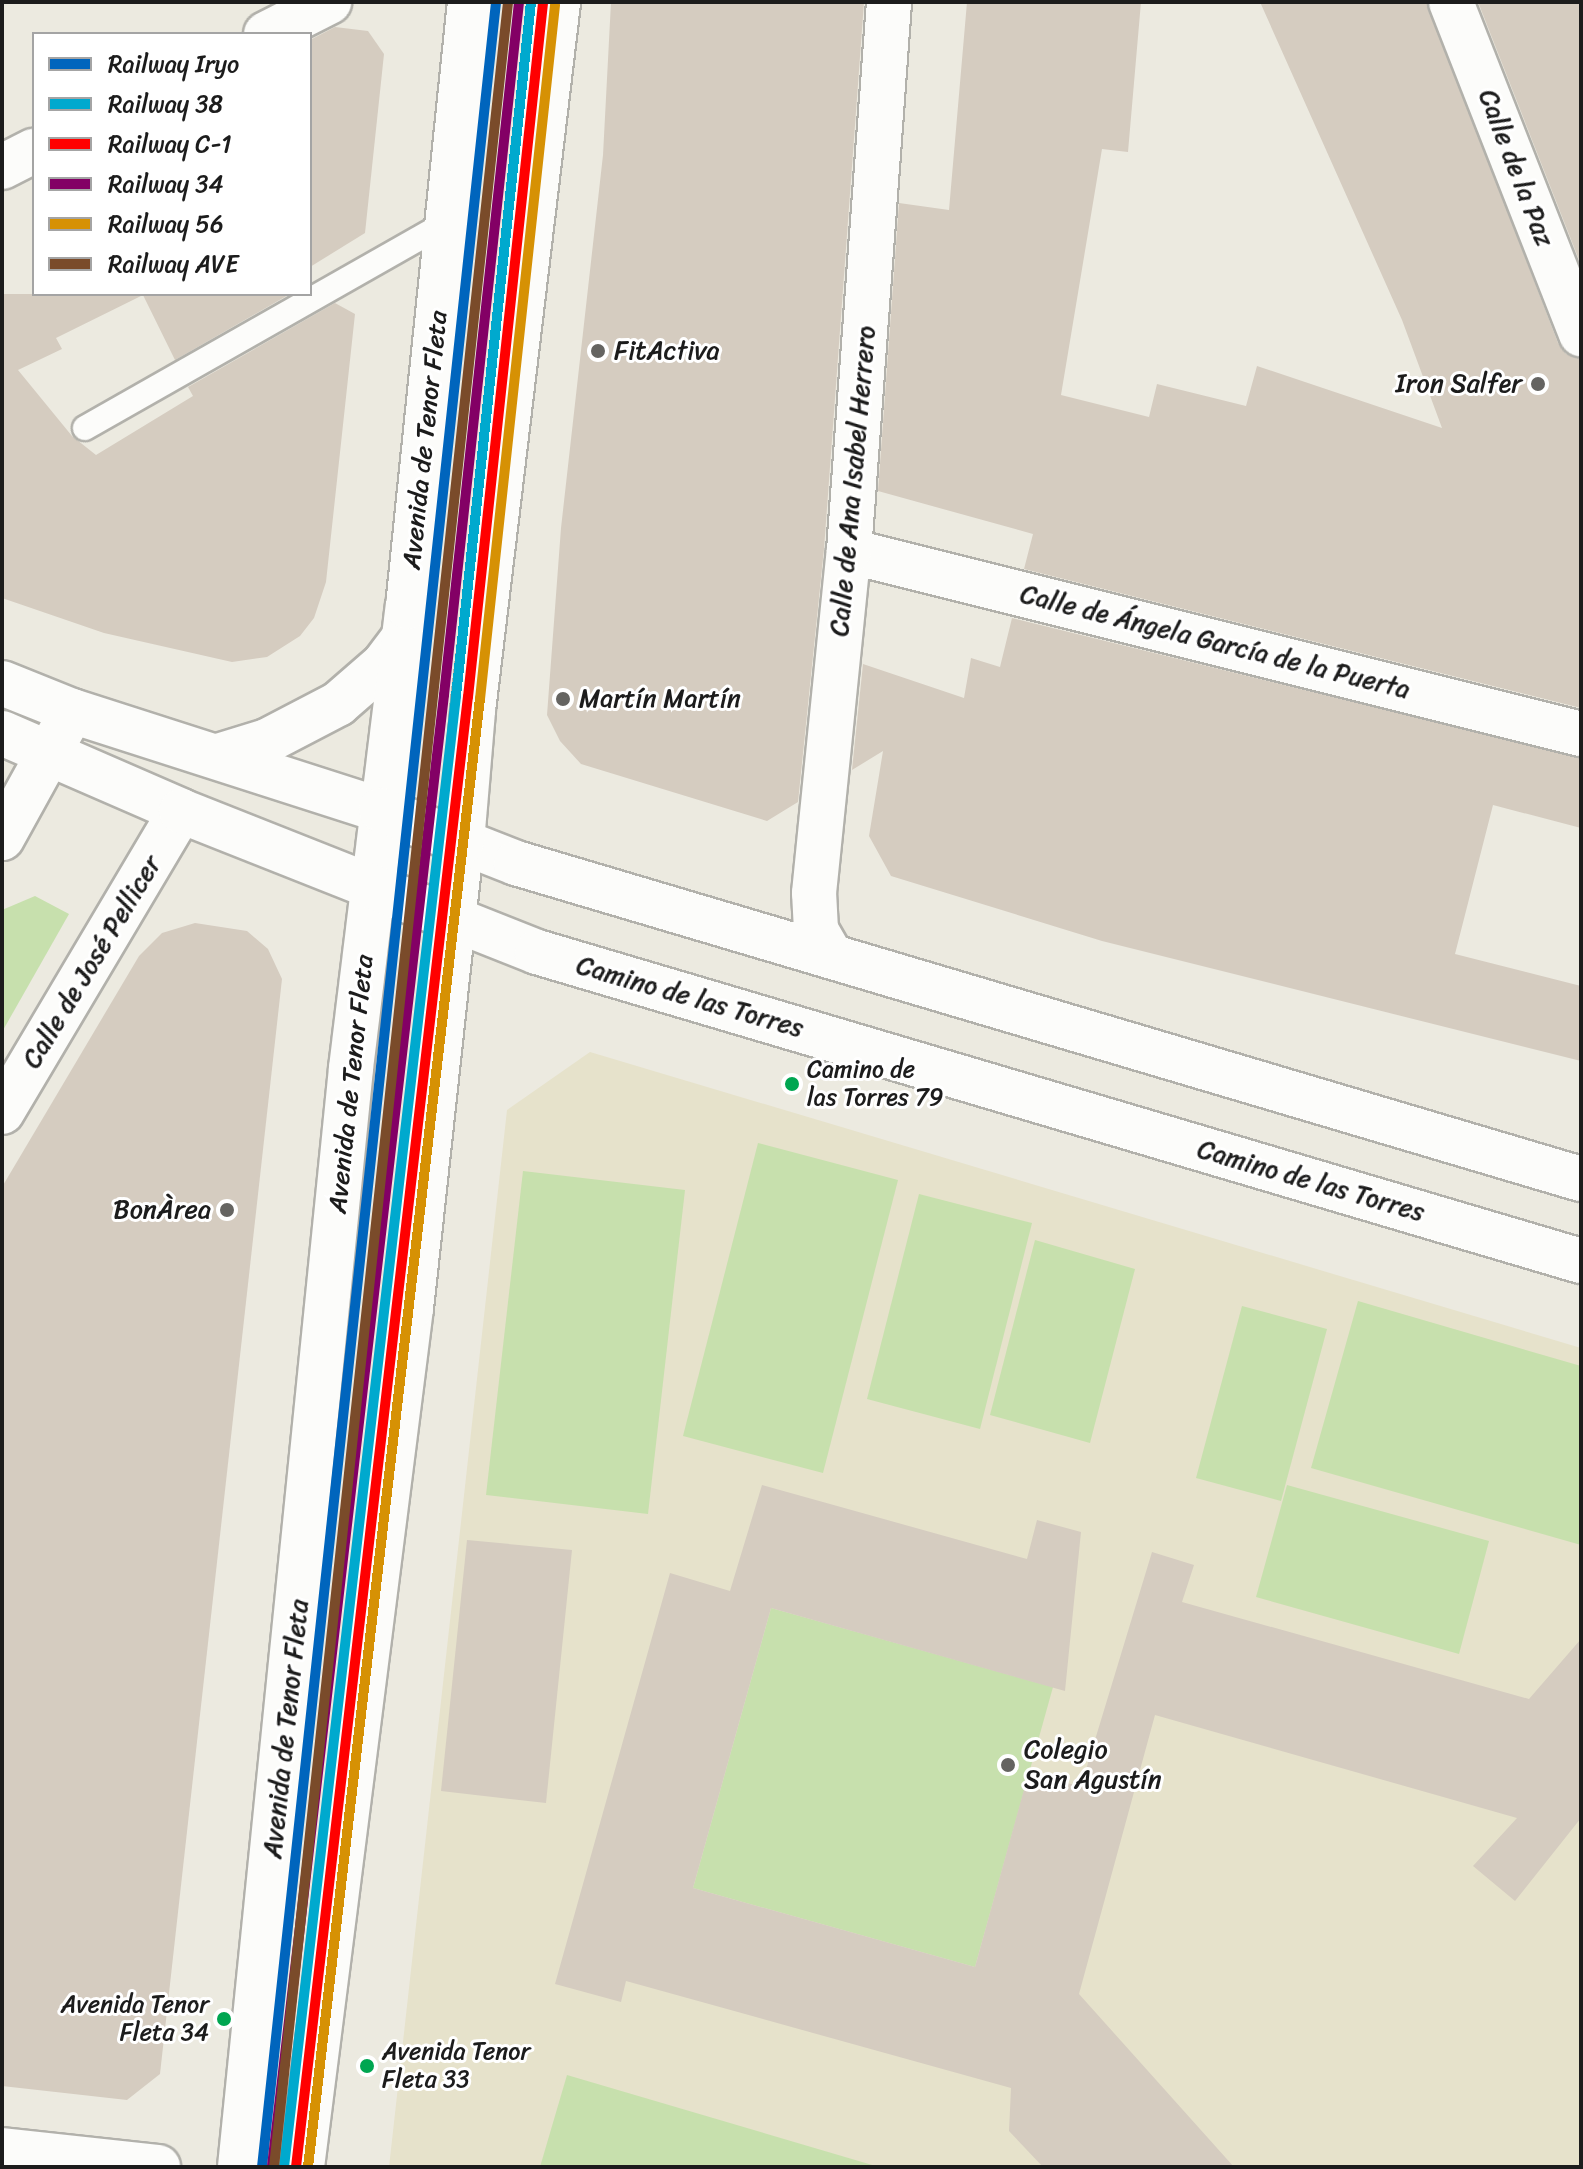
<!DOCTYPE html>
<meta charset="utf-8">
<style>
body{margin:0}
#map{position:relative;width:1583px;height:2169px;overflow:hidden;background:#eceae0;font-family:Sriracha,sans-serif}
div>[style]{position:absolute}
.built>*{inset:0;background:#e6e2cb}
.green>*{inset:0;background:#c7e0ad}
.building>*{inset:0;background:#d5ccc0}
.roads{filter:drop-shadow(2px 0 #b2b1ab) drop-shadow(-2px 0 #b2b1ab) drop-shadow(0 2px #b2b1ab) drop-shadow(0 -2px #b2b1ab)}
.lane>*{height:24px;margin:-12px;padding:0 12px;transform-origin:12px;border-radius:12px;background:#fcfcfa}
.street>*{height:44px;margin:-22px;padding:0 22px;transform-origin:22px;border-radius:22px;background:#fcfcfa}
.secondary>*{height:44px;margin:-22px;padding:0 22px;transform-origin:22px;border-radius:22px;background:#fcfcfa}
.primary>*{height:44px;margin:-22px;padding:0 22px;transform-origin:22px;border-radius:22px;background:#fcfcfa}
.rail-1>*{height:10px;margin:-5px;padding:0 5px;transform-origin:5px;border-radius:5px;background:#0065bd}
.rail-2>*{height:10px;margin:-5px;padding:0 5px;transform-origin:5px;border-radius:5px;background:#00a9ce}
.rail-3>*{height:10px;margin:-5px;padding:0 5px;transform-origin:5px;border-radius:5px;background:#f00}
.rail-4>*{height:10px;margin:-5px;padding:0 5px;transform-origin:5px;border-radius:5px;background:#830065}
.rail-5>*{height:10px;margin:-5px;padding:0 5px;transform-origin:5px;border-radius:5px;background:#d69104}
.rail-6>*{height:10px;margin:-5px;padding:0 5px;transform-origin:5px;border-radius:5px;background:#7a4b2a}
.dots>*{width:22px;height:22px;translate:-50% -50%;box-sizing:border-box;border:4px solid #fff;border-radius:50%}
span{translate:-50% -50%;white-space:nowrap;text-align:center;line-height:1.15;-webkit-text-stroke:6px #fff;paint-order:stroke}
.bus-label{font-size:24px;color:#1c1c1c}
.left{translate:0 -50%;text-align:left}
.right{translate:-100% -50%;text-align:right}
.street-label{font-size:26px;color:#1c1c1c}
.poi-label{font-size:26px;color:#1c1c1c}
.frame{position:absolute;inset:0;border:4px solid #1c1c1c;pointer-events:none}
.legend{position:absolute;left:32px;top:32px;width:280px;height:264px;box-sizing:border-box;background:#fff;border:2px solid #a4a4a4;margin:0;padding:10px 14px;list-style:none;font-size:24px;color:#1c1c1c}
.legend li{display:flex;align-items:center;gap:16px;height:40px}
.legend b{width:40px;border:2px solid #a4a4a4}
</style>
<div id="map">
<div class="built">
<i style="clip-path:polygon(590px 1052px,1581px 1348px,1581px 2167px,389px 2167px,507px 1110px)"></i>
</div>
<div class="green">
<i style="clip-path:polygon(35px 896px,69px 914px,2px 1032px,2px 910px)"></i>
<i style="clip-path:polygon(758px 1143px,898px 1180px,823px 1473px,683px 1436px)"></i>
<i style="clip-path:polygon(523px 1171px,685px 1190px,648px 1514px,486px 1495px)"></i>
<i style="clip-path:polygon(919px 1194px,1032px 1223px,980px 1429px,867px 1399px)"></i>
<i style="clip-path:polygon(1035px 1240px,1135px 1269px,1090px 1443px,990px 1415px)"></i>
<i style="clip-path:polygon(1358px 1301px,1581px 1366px,1581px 1545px,1311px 1468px)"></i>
<i style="clip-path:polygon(1242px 1306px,1327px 1329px,1281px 1501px,1196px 1478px)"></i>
<i style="clip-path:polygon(1287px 1485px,1489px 1541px,1459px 1654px,1256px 1597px)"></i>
<i style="clip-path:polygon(771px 1608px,1053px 1687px,975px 1967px,693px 1888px)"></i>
<i style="clip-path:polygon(567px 2075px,879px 2167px,540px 2167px)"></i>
</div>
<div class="building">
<i style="clip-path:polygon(611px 2px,864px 2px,824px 549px,798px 802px,767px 821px,581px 764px,560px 741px,547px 715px,561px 528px,603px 155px)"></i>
<i style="clip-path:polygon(967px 2px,1141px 2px,1128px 152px,1102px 149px,1061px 395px,1149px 417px,1157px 384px,1246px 406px,1257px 366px,1442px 428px,1402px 320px,1260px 2px,1427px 2px,1558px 343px,1566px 354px,1581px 358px,1581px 708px,1024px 569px,1033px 534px,878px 491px,899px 203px,949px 210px)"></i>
<i style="clip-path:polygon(1478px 2px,1581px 2px,1581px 265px)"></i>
<i style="clip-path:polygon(335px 27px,368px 31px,384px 54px,365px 233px,310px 267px,310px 40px)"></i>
<i style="clip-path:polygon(2px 294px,290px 294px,175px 360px,143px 295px,56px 338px,62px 349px,18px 370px,72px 436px,96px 455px,193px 396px,188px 387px,335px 303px,355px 314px,326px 582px,314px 618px,300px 636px,267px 657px,232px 662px,104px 633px,2px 598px)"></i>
<i style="clip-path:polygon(1012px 618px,1581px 758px,1581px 828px,1493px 805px,1455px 954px,1581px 986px,1581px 1061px,1102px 941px,891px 876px,869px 836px,883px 751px,852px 770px,863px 664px,964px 698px,971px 658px,1000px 667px)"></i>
<i style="clip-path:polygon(195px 923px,247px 931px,268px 949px,282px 979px,160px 2074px,127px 2100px,2px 2086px,2px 1187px,139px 956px,162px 933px)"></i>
<i style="clip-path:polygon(762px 1485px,1027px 1559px,1037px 1520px,1081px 1532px,1065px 1691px,771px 1608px,693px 1888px,975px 1967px,1028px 1775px,1081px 1786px,1152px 1552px,1194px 1565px,1182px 1602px,1529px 1699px,1581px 1639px,1581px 1818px,1515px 1901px,1473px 1866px,1517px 1818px,1155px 1715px,1079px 1994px,1234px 2167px,1043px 2167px,1009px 2131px,1011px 2088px,626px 1981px,621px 2002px,555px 1984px,670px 1573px,730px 1591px)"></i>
<i style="clip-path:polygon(467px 1540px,572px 1550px,546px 1803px,441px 1791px)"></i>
</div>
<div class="roads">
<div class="lane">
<i style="left:85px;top:428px;width:417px;rotate:-29.6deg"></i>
</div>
<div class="street">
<i style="left:1451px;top:2px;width:357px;rotate:68.6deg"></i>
<i style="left:849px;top:551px;width:755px;rotate:14.04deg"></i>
<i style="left:2px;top:838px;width:145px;rotate:-61.1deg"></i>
<i style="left:831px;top:956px;width:30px;rotate:-120deg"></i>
<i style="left:816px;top:930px;width:37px;rotate:-93deg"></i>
<i style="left:814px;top:893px;width:344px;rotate:-84.2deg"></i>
<i style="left:849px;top:551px;width:550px;rotate:-85.83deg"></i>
<i style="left:2px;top:1112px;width:350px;rotate:-59.3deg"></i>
<i style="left:2px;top:2150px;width:157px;rotate:6.2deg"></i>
</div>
<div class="secondary">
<i style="left:266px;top:34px;width:71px;rotate:-26.9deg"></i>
<i style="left:2px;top:167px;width:36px;rotate:-27deg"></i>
<i style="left:218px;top:756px;width:51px;rotate:-17deg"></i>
<i style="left:267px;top:741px;width:80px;rotate:-27.5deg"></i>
<i style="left:338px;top:704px;width:61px;rotate:-41deg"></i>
<i style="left:384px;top:664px;width:34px;rotate:-53deg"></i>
<i style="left:240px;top:2167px;width:1105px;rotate:-84.23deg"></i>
<i style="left:351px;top:1068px;width:465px;rotate:-83deg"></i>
<i style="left:408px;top:607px;width:608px;rotate:-84.15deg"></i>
<i style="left:302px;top:2167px;width:866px;rotate:-82.77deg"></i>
<i style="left:411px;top:1308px;width:469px;rotate:-83.8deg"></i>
</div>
<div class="primary">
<i style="left:2px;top:683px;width:75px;rotate:21.8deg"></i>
<i style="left:72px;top:711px;width:324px;rotate:17.8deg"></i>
<i style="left:381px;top:810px;width:145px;rotate:21.4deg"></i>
<i style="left:516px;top:863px;width:1111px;rotate:16.53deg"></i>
<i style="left:2px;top:733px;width:195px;rotate:23.5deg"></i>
<i style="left:181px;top:811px;width:383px;rotate:21.6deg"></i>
<i style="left:537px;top:952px;width:1089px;rotate:16.49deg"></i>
<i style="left:462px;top:842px;width:132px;rotate:-85.2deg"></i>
<i style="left:473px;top:710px;width:713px;rotate:-83.15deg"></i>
</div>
</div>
<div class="rail-1">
<i style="left:262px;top:2167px;width:2178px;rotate:-83.83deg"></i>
</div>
<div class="rail-2">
<i style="left:284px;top:2167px;width:1481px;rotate:-83.33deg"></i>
<i style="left:456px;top:696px;width:698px;rotate:-83.83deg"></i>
</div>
<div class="rail-3">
<i style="left:296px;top:2167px;width:1480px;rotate:-83.33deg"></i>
<i style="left:468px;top:697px;width:698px;rotate:-83.83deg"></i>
</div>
<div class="rail-4">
<i style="left:272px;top:2166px;width:1481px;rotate:-83.33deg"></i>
<i style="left:444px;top:695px;width:697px;rotate:-83.82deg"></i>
</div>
<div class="rail-5">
<i style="left:308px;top:2167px;width:1478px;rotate:-83.32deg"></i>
<i style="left:480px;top:699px;width:698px;rotate:-83.83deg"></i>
</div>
<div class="rail-6">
<i style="left:274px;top:2167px;width:2177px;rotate:-83.83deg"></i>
</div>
<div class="dots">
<i style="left:598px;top:351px;background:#656461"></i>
<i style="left:1538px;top:384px;background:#656461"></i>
<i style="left:563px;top:699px;background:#656461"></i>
<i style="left:792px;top:1084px;background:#00a651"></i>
<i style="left:227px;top:1210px;background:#656461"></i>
<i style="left:1008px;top:1765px;background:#656461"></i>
<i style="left:224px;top:2019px;background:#00a651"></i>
<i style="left:367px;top:2066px;background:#00a651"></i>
</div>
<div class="bus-label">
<span class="left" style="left:807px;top:1084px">Camino de<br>las Torres 79</span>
<span class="right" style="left:209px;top:2019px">Avenida Tenor<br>Fleta 34</span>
<span class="left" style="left:382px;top:2066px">Avenida Tenor<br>Fleta 33</span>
</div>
<div class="street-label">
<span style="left:1516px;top:168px;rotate:69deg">Calle de la Paz</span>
<span style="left:425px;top:440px;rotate:-84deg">Avenida de Tenor Fleta</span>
<span style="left:853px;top:481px;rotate:-85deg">Calle de Ana Isabel Herrero</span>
<span style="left:1215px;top:642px;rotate:14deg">Calle de Ángela García de la Puerta</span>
<span style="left:92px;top:962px;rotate:-59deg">Calle de José Pellicer</span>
<span style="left:690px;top:997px;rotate:16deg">Camino de las Torres</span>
<span style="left:351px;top:1084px;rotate:-84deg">Avenida de Tenor Fleta</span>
<span style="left:1311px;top:1181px;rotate:16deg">Camino de las Torres</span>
<span style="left:286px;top:1729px;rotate:-84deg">Avenida de Tenor Fleta</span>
</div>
<div class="poi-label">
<span class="left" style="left:614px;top:351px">FitActiva</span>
<span class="right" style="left:1522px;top:384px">Iron Salfer</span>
<span class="left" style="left:579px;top:699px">Martín Martín</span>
<span class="right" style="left:211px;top:1210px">BonÀrea</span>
<span class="left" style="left:1024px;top:1765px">Colegio<br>San Agustín</span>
</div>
<div class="frame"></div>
<ul class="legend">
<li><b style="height:10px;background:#0065bd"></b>Railway Iryo</li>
<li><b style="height:10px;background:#00a9ce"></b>Railway 38</li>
<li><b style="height:10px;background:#f00"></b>Railway C-1</li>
<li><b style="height:10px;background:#830065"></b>Railway 34</li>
<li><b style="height:10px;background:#d69104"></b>Railway 56</li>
<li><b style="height:10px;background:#7a4b2a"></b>Railway AVE</li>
</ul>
</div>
